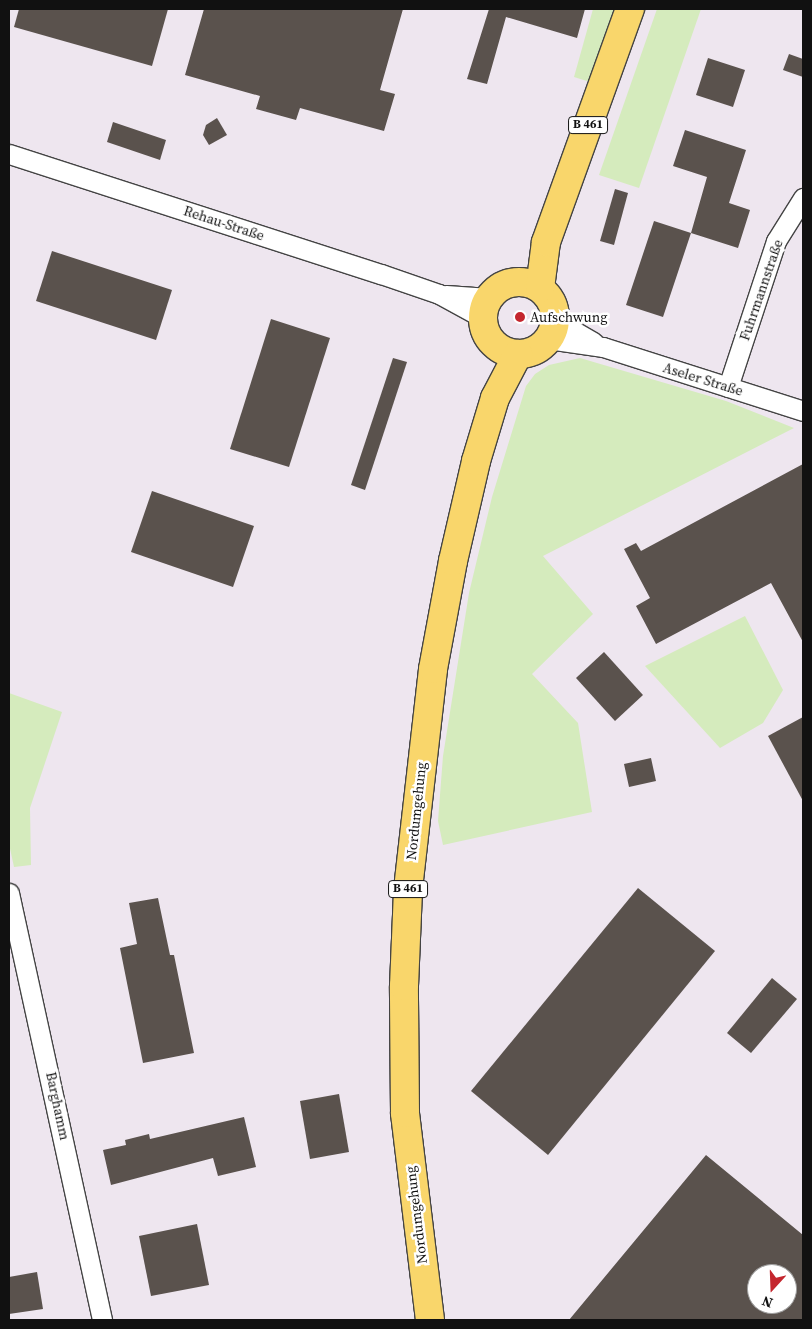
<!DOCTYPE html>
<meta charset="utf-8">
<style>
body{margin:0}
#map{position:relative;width:812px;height:1329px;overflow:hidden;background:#fffdf5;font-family:"Source Serif 4",serif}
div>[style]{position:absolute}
.industrial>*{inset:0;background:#eee6ef}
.green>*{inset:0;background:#d5ebbd}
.building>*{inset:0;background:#5a524d}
.roads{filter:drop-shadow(1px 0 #444) drop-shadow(-1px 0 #444) drop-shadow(0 1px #444) drop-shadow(0 -1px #444)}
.street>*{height:19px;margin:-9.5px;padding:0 9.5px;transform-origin:9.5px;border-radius:9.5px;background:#fff}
.primary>*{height:28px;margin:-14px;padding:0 14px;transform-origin:14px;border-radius:14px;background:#f9d66b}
.primary>.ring{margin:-14px;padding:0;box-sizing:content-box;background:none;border:28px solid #f9d66b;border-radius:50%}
.dots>*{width:14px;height:14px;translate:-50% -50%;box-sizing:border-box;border:2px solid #fff;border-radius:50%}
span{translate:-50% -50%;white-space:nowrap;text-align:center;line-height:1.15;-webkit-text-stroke:5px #fff;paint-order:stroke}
.shield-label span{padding:1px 4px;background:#fff;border:1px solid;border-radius:4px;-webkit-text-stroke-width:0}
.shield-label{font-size:12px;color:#111;font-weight:700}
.street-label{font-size:14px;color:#111}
.poi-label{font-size:14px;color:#111}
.left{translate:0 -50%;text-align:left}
.frame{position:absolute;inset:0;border:10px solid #111;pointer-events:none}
.north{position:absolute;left:747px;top:1264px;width:50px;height:50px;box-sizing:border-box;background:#fff;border:1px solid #a0a0a0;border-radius:50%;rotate:200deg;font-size:14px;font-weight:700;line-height:20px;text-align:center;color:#111}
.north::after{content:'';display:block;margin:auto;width:18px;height:22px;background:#c4262e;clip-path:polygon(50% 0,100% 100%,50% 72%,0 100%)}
</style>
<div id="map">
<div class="industrial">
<i style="clip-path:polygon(evenodd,9px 9px,803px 9px,803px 1320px,9px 1320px,9px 9px,757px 1274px,787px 1274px,787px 1304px,757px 1304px,757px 1274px)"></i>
</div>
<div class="green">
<i style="clip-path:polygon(593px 9px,615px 9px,590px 82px,574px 77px)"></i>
<i style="clip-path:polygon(657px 9px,701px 9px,639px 188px,599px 175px)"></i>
<i style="clip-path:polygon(580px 358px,726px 401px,794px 428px,543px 556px,593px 614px,532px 674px,578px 723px,592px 812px,443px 845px,438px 821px,443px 756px,469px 593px,492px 497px,526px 386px,535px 374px,549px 365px)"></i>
<i style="clip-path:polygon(745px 616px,783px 690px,763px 723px,720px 748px,645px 666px)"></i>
<i style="clip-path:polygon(9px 693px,62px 712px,30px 808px,31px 865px,14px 867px,9px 844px)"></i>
</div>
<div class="building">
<i style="clip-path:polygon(19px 9px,168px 9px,152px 66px,14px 27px)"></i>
<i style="clip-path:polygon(204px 9px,403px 9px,380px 90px,395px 94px,384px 131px,300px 108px,296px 120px,256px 109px,260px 96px,185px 75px)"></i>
<i style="clip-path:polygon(489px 9px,585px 9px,577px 38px,506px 17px,487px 84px,467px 79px)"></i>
<i style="clip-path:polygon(789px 54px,803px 59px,803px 77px,783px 70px)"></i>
<i style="clip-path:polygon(708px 58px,745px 70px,733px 107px,696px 95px)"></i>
<i style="clip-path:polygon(217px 118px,227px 135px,209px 145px,203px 135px,206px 125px)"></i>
<i style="clip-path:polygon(113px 122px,166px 140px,160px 160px,107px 142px)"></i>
<i style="clip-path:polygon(685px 130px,746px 150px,729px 203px,750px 210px,738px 248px,691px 233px,707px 177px,673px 166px)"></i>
<i style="clip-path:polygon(615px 189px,628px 193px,614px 245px,600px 241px)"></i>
<i style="clip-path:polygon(654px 221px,691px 233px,663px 317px,626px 305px)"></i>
<i style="clip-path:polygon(52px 251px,172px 290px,156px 340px,36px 301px)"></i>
<i style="clip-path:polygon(271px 319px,330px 338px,289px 467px,230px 449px)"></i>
<i style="clip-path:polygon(393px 358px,407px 362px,365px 490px,351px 485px)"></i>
<i style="clip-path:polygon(803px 464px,803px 642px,771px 583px,656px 644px,636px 606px,650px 598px,624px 549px,636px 543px,641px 551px)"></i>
<i style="clip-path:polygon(152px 491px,254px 526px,233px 587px,131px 552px)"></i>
<i style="clip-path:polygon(604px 652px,643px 695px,615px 721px,576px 678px)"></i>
<i style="clip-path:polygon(803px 717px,803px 801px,768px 736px)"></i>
<i style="clip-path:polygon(651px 758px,656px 781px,629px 787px,624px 764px)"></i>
<i style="clip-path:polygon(638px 888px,715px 951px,548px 1155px,471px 1091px)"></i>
<i style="clip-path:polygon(158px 898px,170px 955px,174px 955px,194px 1053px,143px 1063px,120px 948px,137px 944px,129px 903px)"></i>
<i style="clip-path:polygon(772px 978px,797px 999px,751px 1053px,727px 1033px)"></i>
<i style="clip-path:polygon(339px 1094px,349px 1152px,310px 1159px,300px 1101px)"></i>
<i style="clip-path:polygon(244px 1117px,256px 1167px,218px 1176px,213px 1158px,111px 1185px,103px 1150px,126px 1145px,125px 1140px,149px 1134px,150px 1139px)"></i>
<i style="clip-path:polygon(evenodd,706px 1155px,803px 1235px,803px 1320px,569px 1320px,706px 1155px,757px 1274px,787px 1274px,787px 1304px,757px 1304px,757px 1274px)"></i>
<i style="clip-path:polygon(197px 1224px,209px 1285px,151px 1296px,139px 1236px)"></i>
<i style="clip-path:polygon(37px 1272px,43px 1309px,9px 1314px,9px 1277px)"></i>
</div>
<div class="roads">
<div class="street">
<i style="left:9px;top:154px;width:391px;rotate:17.9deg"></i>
<i style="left:381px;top:274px;width:61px;rotate:19deg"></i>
<i style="left:439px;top:294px;width:50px;rotate:28.6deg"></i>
<i style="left:446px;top:295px;width:43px;rotate:4deg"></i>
<i style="left:555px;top:320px;width:44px;rotate:30.1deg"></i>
<i style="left:548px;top:339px;width:56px;rotate:8.3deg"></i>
<i style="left:603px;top:347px;width:210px;rotate:17.7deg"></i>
<i style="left:728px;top:387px;width:154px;rotate:-71.8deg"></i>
<i style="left:776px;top:241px;width:51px;rotate:-57.9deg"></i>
<i style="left:9px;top:893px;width:437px;rotate:77.7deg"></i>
</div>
<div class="primary">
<i class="ring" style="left:483px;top:282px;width:44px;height:44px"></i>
<i style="left:540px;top:288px;width:46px;rotate:-82.6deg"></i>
<i style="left:546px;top:242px;width:248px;rotate:-70.2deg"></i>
<i style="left:430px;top:1320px;width:209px;rotate:-96.9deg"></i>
<i style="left:405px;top:1113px;width:127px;rotate:-90.5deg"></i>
<i style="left:404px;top:986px;width:97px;rotate:-87.6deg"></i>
<i style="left:408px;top:889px;width:221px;rotate:-83.5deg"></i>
<i style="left:433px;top:669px;width:110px;rotate:-79.5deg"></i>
<i style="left:453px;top:561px;width:103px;rotate:-77deg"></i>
<i style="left:476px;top:461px;width:66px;rotate:-73.2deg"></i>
<i style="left:495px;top:398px;width:50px;rotate:-62.4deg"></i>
</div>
</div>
<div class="dots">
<i style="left:520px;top:317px;background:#c4262e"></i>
</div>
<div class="shield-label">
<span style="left:588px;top:125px">B 461</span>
<span style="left:408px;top:889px">B 461</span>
</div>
<div class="street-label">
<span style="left:224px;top:223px;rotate:18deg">Rehau-Straße</span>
<span style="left:761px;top:290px;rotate:-71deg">Fuhrmannstraße</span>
<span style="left:703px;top:379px;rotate:17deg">Aseler Straße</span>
<span style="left:416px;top:811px;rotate:-84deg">Nordumgehung</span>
<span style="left:58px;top:1106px;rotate:78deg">Barghamm</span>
<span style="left:416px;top:1215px;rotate:-97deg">Nordumgehung</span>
</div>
<div class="poi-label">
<span class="left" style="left:530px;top:317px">Aufschwung</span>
</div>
<div class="frame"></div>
<div class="north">N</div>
</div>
